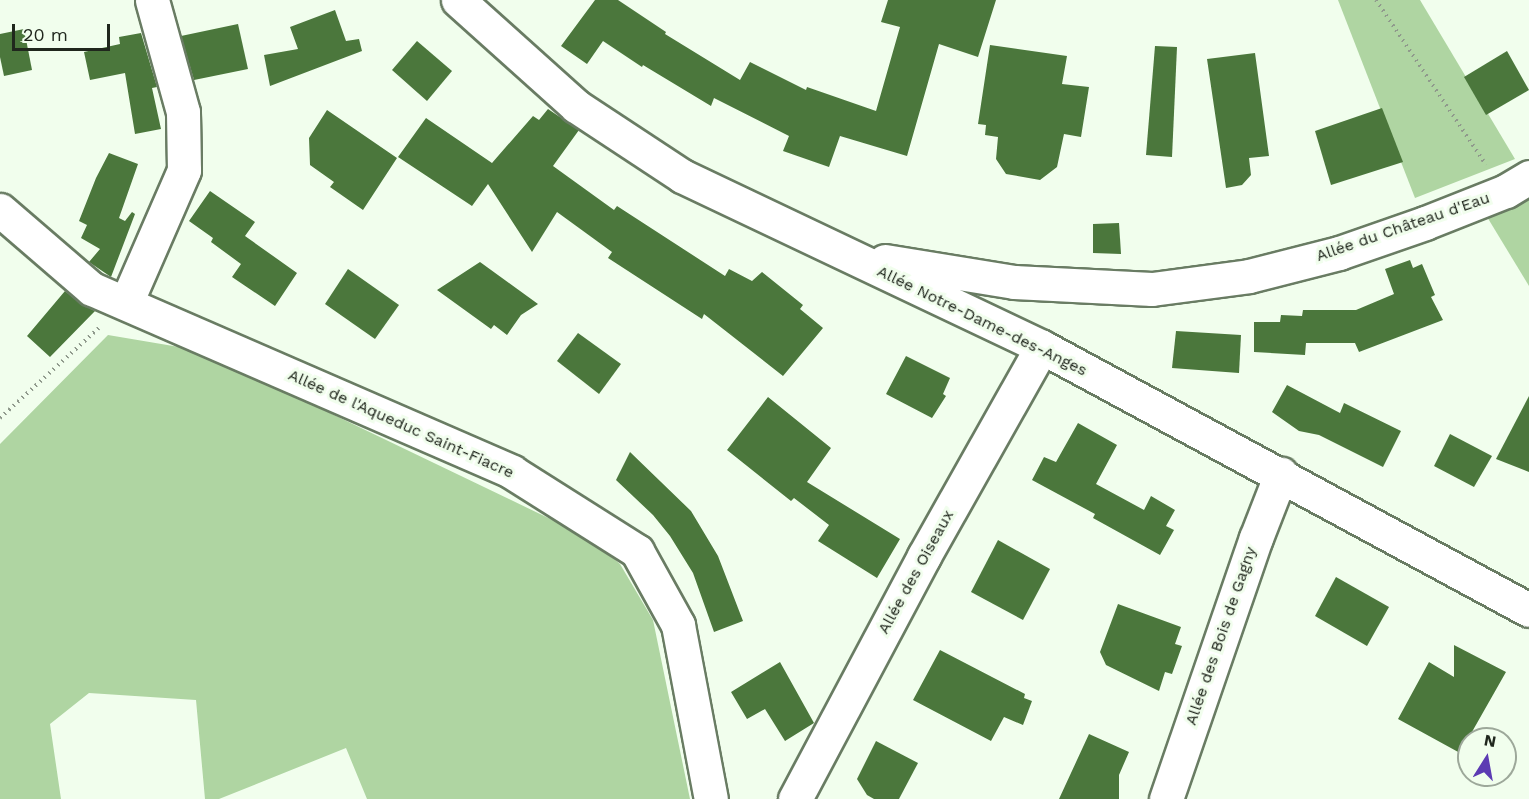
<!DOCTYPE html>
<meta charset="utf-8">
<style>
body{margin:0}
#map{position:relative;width:1529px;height:799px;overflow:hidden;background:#f1feed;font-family:"Work Sans",sans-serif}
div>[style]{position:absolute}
.green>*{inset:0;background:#afd5a2}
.building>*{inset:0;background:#4b773c}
.path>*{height:4px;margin-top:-2px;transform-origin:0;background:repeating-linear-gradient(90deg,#8f998c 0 1.5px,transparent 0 6px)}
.roads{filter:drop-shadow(2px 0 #697c63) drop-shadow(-2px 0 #697c63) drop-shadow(0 2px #697c63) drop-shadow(0 -2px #697c63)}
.minor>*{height:33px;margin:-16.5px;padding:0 16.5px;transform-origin:16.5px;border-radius:16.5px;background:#fff}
span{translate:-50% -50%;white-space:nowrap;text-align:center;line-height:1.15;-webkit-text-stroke:6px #f1feed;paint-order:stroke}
.street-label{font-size:16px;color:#20271d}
.north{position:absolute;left:1457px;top:727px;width:60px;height:60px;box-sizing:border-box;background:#f1feed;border:2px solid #9da89a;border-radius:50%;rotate:11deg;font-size:16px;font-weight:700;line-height:24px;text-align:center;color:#20271d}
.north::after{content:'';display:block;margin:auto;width:21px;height:27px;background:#5c3bb3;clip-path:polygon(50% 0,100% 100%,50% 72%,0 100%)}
.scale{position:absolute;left:12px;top:24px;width:98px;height:27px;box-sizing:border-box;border:3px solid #20271d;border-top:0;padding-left:8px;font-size:18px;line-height:21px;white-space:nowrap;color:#20271d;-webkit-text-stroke:4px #f1feed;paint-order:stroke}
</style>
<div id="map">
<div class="green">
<i style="clip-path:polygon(1338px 0,1420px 0,1515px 159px,1415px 198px)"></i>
<i style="clip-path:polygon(1529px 177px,1529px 286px,1478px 202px)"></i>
<i style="clip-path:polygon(108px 335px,185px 348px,282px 390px,590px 538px,620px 564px,653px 620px,690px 799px,367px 799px,346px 748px,219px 799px,205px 799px,196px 700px,89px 693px,50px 724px,61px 799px,0 799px,0 444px)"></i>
</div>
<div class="building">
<i style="clip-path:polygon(595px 0,618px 0,666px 32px,665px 34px,740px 80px,750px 62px,806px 90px,807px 87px,876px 111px,900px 27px,881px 22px,888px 0,996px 0,978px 57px,939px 44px,907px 156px,840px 136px,829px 167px,783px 151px,789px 136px,714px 98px,711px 106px,643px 65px,642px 67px,603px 41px,587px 64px,561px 46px)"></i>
<i style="clip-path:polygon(335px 10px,346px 41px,359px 39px,362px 51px,270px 86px,264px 55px,298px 49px,290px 27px)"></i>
<i style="clip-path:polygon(238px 24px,248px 69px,194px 80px,181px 36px)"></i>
<i style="clip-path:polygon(24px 29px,32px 70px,4px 76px,0 57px,0 34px)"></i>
<i style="clip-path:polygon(141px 33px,157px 87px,152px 88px,161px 129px,135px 134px,125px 73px,90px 80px,84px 52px,120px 44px,119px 37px)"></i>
<i style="clip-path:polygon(417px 41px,452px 71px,427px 101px,392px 70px)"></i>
<i style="clip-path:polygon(990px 45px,1067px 56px,1062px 84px,1089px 87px,1081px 137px,1064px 134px,1057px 167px,1040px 180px,1006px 174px,996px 159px,998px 137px,985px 135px,986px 125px,978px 124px)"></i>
<i style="clip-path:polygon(1155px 46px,1177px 47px,1172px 157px,1146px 155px)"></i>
<i style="clip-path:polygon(1507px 51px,1529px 90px,1486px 115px,1464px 77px)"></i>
<i style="clip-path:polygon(1255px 53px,1269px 156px,1249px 158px,1251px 175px,1242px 185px,1226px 188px,1207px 59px)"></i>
<i style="clip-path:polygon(1382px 108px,1403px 162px,1331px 185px,1315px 131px)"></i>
<i style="clip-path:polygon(548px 109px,579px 130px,553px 166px,614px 210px,617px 206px,725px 276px,729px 269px,752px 281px,762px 272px,803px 305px,800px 309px,823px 328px,783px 376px,704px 314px,702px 319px,608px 258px,612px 252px,557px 212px,532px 252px,488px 184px,472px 206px,398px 157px,426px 118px,492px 163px,533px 116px,539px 120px)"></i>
<i style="clip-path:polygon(327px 110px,397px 158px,363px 210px,330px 187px,334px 182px,310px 165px,309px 138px)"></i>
<i style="clip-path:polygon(109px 153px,138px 164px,119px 218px,125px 221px,132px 212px,135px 214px,111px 277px,89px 262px,100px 249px,81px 238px,87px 225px,79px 221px,96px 178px)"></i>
<i style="clip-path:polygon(210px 191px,255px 222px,245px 236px,297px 273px,275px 306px,232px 277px,241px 264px,211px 242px,213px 238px,189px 221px)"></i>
<i style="clip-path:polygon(1119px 223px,1121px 254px,1093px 253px,1093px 224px)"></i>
<i style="clip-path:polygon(1410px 260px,1413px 268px,1422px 264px,1435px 295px,1431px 297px,1443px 320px,1359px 352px,1355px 343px,1306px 343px,1305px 355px,1254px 352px,1254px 322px,1280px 322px,1281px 315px,1302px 316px,1303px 310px,1356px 310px,1394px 294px,1385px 269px)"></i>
<i style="clip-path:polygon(480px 262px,538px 304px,521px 315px,507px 335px,494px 325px,491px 329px,437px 290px)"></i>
<i style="clip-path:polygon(348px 269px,399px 305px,375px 339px,325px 304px)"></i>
<i style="clip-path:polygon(65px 291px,80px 303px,95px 311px,50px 357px,27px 336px)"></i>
<i style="clip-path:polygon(1176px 331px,1241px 335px,1239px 373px,1172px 368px)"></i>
<i style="clip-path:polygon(578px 333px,621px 364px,599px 394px,557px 361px)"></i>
<i style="clip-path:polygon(906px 356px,950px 378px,943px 394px,946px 396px,932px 418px,886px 394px)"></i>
<i style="clip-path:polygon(1287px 385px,1340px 413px,1344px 403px,1401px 431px,1383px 467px,1319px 435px,1299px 431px,1272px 412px)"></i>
<i style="clip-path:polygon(1529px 396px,1529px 472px,1496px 459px)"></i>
<i style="clip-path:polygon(768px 397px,831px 448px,807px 482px,900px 539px,877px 578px,818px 541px,829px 525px,794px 498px,791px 501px,727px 450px)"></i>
<i style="clip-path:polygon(1078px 423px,1117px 445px,1096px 484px,1144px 510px,1151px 496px,1175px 510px,1166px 526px,1174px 530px,1160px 555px,1093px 518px,1095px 514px,1032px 480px,1044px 457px,1056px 462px)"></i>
<i style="clip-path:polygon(1450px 434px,1492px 456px,1474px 487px,1434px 466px)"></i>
<i style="clip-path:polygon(630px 452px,691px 511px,718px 556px,743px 621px,714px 632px,693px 573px,670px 536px,653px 515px,616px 480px)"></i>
<i style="clip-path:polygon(998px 540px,1050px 569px,1023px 620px,971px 592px)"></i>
<i style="clip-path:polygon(1336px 577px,1389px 607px,1367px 646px,1315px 616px)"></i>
<i style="clip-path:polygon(1118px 604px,1181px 627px,1175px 644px,1182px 646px,1172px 674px,1165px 672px,1159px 691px,1106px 665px,1100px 652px)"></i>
<i style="clip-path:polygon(1454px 645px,1506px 672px,1460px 753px,1398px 719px,1429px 662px,1454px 677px)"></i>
<i style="clip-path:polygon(940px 650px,1025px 694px,1024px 698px,1032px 701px,1023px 725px,1004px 717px,991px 741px,913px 700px)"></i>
<i style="clip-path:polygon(780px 662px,814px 723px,785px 741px,765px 709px,747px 719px,731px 692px)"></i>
<i style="clip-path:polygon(1089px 734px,1129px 752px,1119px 775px,1119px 799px,1059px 799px)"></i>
<i style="clip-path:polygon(876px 741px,918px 763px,899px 799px,874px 799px,867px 795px,857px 779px)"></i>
</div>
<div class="path">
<i style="left:1376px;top:0;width:198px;rotate:56.3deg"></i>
<i style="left:0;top:418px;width:134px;rotate:-42.3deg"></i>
</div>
<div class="roads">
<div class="minor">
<i style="left:458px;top:0;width:159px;rotate:41.9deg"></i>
<i style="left:576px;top:106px;width:127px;rotate:33.4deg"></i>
<i style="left:682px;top:176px;width:399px;rotate:25.4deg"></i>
<i style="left:1042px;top:347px;width:553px;rotate:28.37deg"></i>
<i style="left:0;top:210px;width:121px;rotate:40.7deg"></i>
<i style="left:92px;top:289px;width:458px;rotate:23.5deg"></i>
<i style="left:512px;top:472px;width:148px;rotate:32.3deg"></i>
<i style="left:637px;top:551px;width:85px;rotate:61deg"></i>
<i style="left:678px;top:625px;width:177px;rotate:79.3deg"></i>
<i style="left:885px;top:261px;width:131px;rotate:9.2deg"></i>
<i style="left:1014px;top:282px;width:138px;rotate:2.9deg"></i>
<i style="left:1152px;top:289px;width:98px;rotate:-7.6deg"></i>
<i style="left:1249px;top:276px;width:93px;rotate:-14.3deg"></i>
<i style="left:1339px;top:253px;width:91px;rotate:-19.2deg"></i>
<i style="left:1425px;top:223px;width:87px;rotate:-21.6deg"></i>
<i style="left:1506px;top:191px;width:27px;rotate:-31deg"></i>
<i style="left:126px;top:303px;width:145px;rotate:-66.4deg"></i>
<i style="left:184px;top:170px;width:58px;rotate:-91deg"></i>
<i style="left:183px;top:112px;width:116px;rotate:-105.5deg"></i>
<i style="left:795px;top:799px;width:275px;rotate:-62deg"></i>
<i style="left:924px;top:556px;width:240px;rotate:-60.6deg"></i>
<i style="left:1166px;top:799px;width:276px;rotate:-71deg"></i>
<i style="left:1256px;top:538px;width:69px;rotate:-68.7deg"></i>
</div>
</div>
<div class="street-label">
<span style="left:1403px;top:227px;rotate:-19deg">Allée du Château d'Eau</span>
<span style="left:982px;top:321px;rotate:26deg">Allée Notre-Dame-des-Anges</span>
<span style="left:401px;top:424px;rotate:24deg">Allée de l'Aqueduc Saint-Fiacre</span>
<span style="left:916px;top:572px;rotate:-61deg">Allée des Oiseaux</span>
<span style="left:1221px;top:636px;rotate:-71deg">Allée des Bois de Gagny</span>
</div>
<div class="north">N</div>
<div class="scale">20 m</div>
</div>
